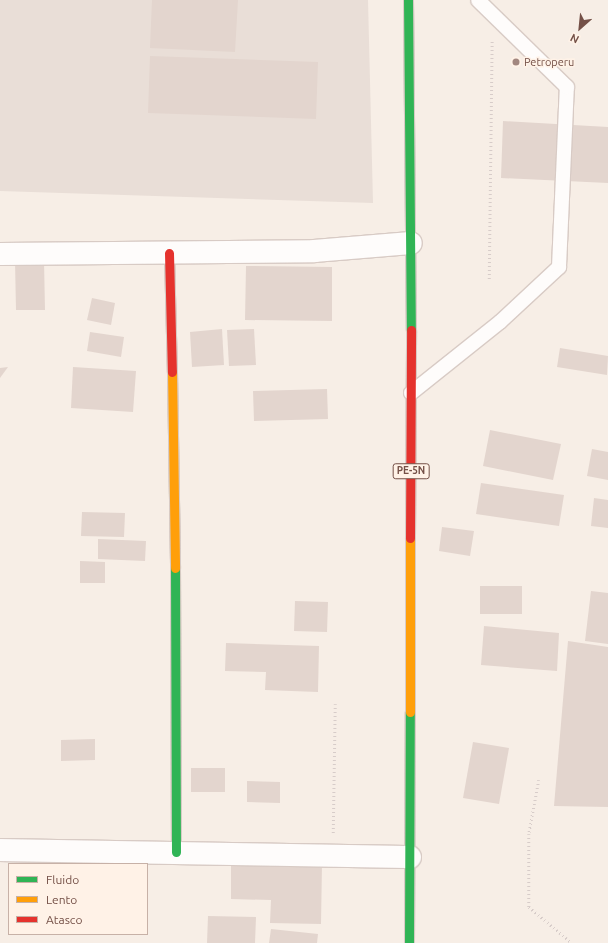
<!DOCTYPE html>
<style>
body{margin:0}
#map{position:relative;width:608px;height:943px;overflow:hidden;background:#f7eee6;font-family:Ubuntu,sans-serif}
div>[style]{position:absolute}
.industrial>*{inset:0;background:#e9ded7}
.building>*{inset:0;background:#e3d5ce}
.path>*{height:2.5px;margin-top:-1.25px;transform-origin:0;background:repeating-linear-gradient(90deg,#d7ccc9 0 1px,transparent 0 4px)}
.roads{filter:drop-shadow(1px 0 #d8cbc5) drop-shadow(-1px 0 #d8cbc5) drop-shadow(0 1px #d8cbc5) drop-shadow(0 -1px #d8cbc5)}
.lane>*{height:14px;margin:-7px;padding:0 7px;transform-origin:7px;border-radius:7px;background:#fefcfb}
.street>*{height:22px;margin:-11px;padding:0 11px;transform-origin:11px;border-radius:11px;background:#fefcfb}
.fast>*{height:9px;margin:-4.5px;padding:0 4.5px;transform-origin:4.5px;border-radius:4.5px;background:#30b455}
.slow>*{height:9px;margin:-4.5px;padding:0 4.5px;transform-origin:4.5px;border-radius:4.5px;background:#ff9f0a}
.jam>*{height:9px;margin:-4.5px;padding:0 4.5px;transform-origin:4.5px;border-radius:4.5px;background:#e5322d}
.dots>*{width:11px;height:11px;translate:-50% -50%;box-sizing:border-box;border:2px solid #fff2e7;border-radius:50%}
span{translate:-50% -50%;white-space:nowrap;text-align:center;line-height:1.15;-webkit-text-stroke:3px #fff2e7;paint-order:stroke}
.shield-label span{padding:1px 3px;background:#fff2e7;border:1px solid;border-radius:3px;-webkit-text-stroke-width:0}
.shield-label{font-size:10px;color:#745047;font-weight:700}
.poi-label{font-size:11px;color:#745047}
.left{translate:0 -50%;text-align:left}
.legend{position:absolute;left:8px;top:863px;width:140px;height:72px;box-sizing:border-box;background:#fff2e7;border:1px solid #c7b1a7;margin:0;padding:5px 7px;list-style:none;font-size:12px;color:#745047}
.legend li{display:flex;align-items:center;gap:8px;height:20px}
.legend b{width:20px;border:1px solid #c7b1a7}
.north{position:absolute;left:560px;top:8px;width:40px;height:40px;-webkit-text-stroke:3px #fff2e7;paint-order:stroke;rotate:207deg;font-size:11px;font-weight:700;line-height:16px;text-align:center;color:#745047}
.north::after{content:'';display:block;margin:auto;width:14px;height:18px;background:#745047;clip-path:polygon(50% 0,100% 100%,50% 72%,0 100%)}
</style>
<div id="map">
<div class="industrial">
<i style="clip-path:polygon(0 0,368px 0,373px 203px,0 191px)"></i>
</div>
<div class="building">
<i style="clip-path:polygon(152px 0,238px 0,235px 52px,150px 48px)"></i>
<i style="clip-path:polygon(150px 56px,318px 62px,316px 119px,148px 113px)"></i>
<i style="clip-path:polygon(503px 121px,608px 127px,608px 183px,501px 178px)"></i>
<i style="clip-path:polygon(15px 261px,44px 261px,45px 310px,16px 310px)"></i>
<i style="clip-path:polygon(246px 266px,332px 267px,332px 321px,245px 320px)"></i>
<i style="clip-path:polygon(92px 298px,115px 303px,111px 325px,87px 320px)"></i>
<i style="clip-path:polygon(222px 329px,224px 365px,192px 367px,190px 332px)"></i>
<i style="clip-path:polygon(254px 329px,256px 365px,229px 366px,227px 330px)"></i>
<i style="clip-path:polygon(90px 332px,124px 337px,121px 357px,87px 351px)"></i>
<i style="clip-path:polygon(560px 348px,608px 356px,607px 375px,557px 367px)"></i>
<i style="clip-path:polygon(8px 367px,0 378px,0 368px)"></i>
<i style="clip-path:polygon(73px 367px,136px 371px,133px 412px,71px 408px)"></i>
<i style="clip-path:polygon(327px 389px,328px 419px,254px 421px,253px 391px)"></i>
<i style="clip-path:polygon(490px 430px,561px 444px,553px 480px,483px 466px)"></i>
<i style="clip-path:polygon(592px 449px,608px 452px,608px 480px,587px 476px)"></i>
<i style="clip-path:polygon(481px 483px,564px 495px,559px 526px,476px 514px)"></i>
<i style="clip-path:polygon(594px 498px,608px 500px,608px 528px,591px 526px)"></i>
<i style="clip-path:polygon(82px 512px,125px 513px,124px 537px,81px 536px)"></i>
<i style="clip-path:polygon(442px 527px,474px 531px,470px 556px,439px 551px)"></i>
<i style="clip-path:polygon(98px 539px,146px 541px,145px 561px,98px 559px)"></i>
<i style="clip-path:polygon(80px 561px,105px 562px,105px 583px,80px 583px)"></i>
<i style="clip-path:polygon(480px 586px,522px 586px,522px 614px,480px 614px)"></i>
<i style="clip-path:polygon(591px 591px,608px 593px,608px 644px,585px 641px)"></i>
<i style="clip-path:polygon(295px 601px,328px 602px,327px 632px,294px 631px)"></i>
<i style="clip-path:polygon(484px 626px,559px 633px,557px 671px,481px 665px)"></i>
<i style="clip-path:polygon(568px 641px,608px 647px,608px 807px,554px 806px)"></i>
<i style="clip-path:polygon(226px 643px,319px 646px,318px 692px,265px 690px,266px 672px,225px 671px)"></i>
<i style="clip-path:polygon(95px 739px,95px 760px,61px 761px,61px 740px)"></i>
<i style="clip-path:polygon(473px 742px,509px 748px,499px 804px,463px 798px)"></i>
<i style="clip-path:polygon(191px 768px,225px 768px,225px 792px,191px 792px)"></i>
<i style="clip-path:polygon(247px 781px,280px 782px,280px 803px,247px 802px)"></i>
<i style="clip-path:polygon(231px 862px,322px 864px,321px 924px,270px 923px,271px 900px,231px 899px)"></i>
<i style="clip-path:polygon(208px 916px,256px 917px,255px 943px,207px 943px)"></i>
<i style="clip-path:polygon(271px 929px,318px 934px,317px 943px,269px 943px)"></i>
</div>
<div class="path">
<i style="left:489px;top:279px;width:240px;rotate:-89.3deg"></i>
<i style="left:539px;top:780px;width:55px;rotate:100.5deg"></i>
<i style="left:529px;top:834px;width:73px;rotate:90deg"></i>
<i style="left:529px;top:907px;width:56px;rotate:39.9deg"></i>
<i style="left:333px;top:833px;width:129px;rotate:-89.1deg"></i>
</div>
<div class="roads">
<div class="lane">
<i style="left:411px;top:393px;width:114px;rotate:-38.6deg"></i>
<i style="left:500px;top:322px;width:81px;rotate:-43deg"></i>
<i style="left:559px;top:267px;width:180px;rotate:-87.5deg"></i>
<i style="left:567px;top:87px;width:124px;rotate:-135.7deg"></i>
</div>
<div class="street">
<i style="left:0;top:254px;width:314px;rotate:-0.5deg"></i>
<i style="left:314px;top:251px;width:97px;rotate:-4.7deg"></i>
<i style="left:0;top:850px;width:410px;rotate:1deg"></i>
</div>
<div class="fast">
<i style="left:408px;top:0;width:330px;rotate:89.5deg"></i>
<i style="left:175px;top:568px;width:284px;rotate:89.8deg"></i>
<i style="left:409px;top:943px;width:231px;rotate:-89.8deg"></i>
</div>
<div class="slow">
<i style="left:172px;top:372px;width:196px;rotate:89.1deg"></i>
<i style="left:410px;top:712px;width:174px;rotate:-90deg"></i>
</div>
<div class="jam">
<i style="left:169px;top:253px;width:119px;rotate:88.6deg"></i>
<i style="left:410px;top:538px;width:208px;rotate:-89.7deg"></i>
</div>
</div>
<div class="dots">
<i style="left:516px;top:62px;background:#a2877f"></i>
</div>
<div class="shield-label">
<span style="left:411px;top:471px">PE-5N</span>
</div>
<div class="poi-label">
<span class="left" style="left:524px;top:62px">Petroperu</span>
</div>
<ul class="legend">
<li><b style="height:5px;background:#30b455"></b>Fluido</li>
<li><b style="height:5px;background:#ff9f0a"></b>Lento</li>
<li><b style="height:5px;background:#e5322d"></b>Atasco</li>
</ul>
<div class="north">N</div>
</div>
